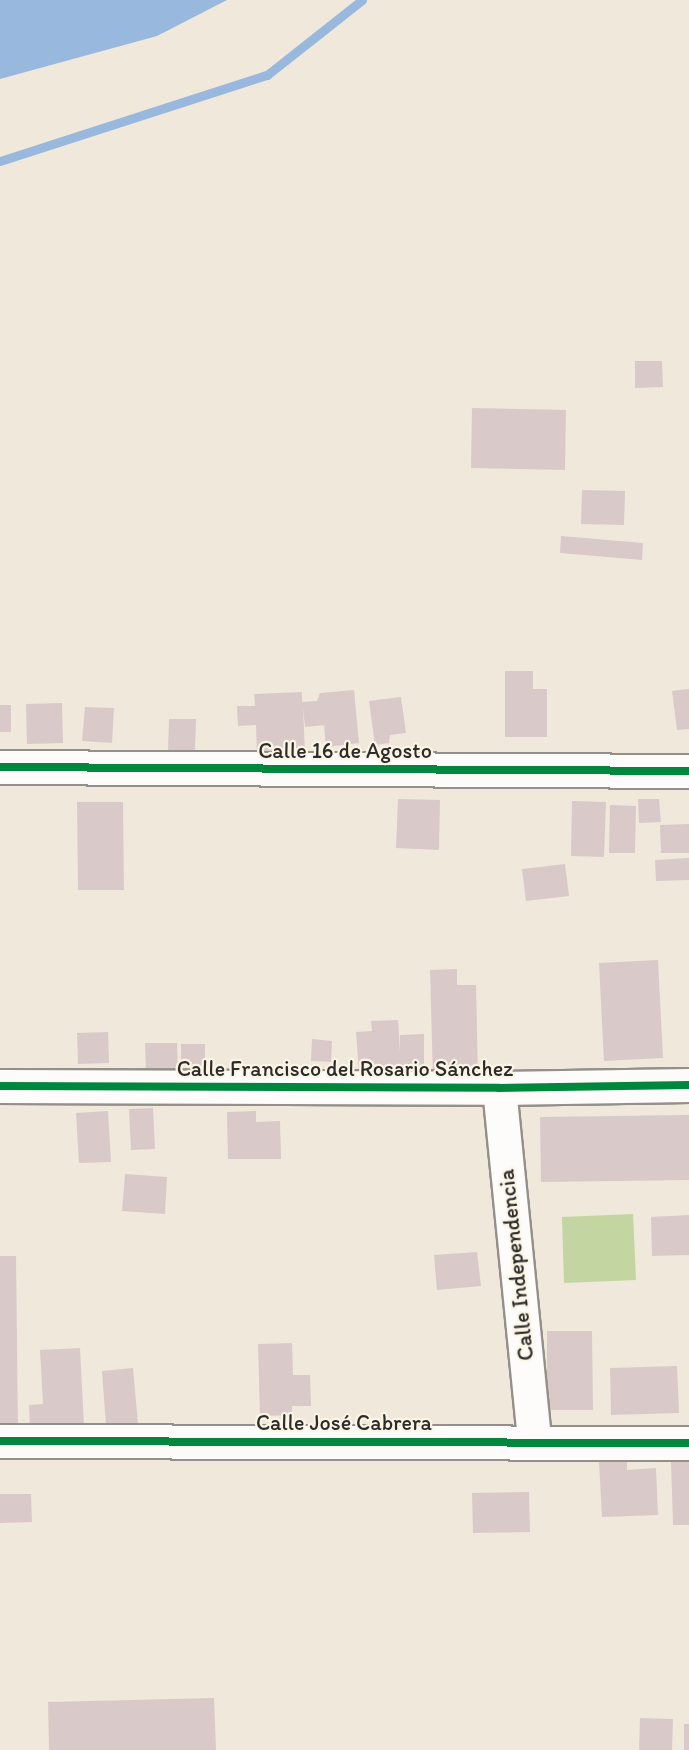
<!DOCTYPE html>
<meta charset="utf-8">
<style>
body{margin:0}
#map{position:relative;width:689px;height:1750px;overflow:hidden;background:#f0e8db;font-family:Itim,sans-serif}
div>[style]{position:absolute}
.green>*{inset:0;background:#c3d5a0}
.water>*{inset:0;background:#98b8dd}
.stream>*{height:9px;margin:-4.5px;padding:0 4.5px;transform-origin:4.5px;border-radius:4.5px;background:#98b8dd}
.building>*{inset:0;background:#d9cac9}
.roads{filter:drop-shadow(2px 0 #948f89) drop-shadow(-2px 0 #948f89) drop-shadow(0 2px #948f89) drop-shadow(0 -2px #948f89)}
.minor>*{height:33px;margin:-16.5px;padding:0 16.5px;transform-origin:16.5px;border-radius:16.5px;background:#fdfcfa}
.cycleway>*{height:8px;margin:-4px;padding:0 4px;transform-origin:4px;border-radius:4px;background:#00873e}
span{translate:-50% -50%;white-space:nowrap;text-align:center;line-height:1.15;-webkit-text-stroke:4.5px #fcf5e5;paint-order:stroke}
.street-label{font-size:22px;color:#2b2b2b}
</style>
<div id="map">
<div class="green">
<i style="clip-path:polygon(633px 1214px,636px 1280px,564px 1283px,562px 1217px)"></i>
</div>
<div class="water">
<i style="clip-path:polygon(0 0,227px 0,157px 36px,0 79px)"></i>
</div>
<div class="stream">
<i style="left:0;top:161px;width:281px;rotate:-17.9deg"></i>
<i style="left:267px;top:75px;width:121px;rotate:-38.3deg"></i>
</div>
<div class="building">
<i style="clip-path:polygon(635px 361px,662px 361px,663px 387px,635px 388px)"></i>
<i style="clip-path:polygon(472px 408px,566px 410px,565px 470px,471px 468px)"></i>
<i style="clip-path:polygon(582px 490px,625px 491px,624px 525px,581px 524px)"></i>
<i style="clip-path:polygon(561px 536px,643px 543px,642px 560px,560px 553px)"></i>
<i style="clip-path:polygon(505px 671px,533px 671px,533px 689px,547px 689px,547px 737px,505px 737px)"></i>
<i style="clip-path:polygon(689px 689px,689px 729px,677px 730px,672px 691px)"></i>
<i style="clip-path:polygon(354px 690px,359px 743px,326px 747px,324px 725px,305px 727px,303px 708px,305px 753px,257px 755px,256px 725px,238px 726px,237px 706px,255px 706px,254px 694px,302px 692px,302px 702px,317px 701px,320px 693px)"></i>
<i style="clip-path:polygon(401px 697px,406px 733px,390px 735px,389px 743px,375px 745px,369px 701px)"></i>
<i style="clip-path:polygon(62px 703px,63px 743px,27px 744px,26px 704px)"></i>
<i style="clip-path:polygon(0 705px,11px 705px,11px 732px,0 732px)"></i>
<i style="clip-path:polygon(85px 707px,114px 708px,112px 743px,82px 741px)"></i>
<i style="clip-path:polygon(169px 719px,196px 719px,195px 752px,168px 751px)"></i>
<i style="clip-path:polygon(398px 799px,440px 800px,439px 850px,396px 848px)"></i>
<i style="clip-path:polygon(638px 799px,659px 799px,661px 822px,639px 823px)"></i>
<i style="clip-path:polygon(572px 801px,606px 802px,604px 857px,571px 856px)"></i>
<i style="clip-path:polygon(77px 802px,123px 802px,124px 890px,78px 890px)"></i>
<i style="clip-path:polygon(610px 805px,636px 806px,635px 853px,609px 853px)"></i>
<i style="clip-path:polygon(689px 824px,689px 853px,661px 853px,660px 825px)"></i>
<i style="clip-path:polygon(689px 858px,689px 880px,656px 881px,655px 860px)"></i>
<i style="clip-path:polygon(565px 864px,569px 896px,526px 901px,522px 869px)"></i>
<i style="clip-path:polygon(658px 960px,663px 1058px,604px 1061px,599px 963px)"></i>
<i style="clip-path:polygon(457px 969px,457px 985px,476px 985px,478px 1077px,433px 1078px,430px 970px)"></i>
<i style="clip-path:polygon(398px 1020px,400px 1052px,400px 1035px,424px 1034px,424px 1071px,401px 1069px,359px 1071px,356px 1032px,372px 1031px,371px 1021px)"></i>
<i style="clip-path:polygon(108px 1032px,109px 1063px,78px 1064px,77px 1033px)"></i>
<i style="clip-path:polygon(312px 1039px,332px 1041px,331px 1062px,311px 1061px)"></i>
<i style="clip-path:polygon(145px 1043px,177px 1043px,178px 1070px,146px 1071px)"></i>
<i style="clip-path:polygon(181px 1044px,205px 1044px,205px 1066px,181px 1066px)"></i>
<i style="clip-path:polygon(153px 1108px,155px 1149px,131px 1150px,129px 1109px)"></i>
<i style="clip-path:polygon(108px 1111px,111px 1162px,79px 1163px,76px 1113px)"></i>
<i style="clip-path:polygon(256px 1111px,256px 1122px,280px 1121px,281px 1159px,228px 1159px,227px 1112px)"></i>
<i style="clip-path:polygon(689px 1115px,689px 1180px,541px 1182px,540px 1117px)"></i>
<i style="clip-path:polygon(125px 1174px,167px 1177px,165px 1214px,122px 1211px)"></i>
<i style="clip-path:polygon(689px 1215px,689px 1255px,652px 1256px,651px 1217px)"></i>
<i style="clip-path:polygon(477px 1252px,481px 1286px,437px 1290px,434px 1255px)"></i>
<i style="clip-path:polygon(0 1256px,16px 1256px,18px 1426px,0 1426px)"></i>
<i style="clip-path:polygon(547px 1331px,592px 1331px,593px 1410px,547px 1410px)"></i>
<i style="clip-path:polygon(292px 1343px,293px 1375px,310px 1375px,311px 1406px,292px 1406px,292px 1415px,260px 1416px,258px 1344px)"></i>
<i style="clip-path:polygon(80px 1348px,84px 1426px,30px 1429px,29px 1405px,43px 1404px,40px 1350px)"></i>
<i style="clip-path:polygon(677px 1366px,679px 1413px,611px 1415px,610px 1368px)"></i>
<i style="clip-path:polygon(133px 1368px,138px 1424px,106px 1426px,102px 1371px)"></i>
<i style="clip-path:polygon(671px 1459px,689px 1459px,689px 1525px,673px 1525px)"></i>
<i style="clip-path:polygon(627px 1461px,627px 1470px,656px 1468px,658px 1515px,602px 1517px,599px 1462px)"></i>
<i style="clip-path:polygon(529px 1492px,530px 1532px,473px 1533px,472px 1493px)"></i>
<i style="clip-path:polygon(0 1494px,31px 1494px,32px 1522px,0 1523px)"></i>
<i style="clip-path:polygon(214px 1698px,216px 1750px,49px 1750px,48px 1702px)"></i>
<i style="clip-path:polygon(640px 1718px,673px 1719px,672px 1750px,639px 1750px)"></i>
<i style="clip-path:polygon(684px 1724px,689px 1724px,689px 1750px,684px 1750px)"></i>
</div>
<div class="roads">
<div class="minor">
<i style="left:0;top:767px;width:689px;rotate:0.33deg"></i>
<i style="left:0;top:1086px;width:499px;rotate:0.2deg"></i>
<i style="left:499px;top:1088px;width:190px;rotate:-0.9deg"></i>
<i style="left:499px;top:1088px;width:355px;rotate:84.3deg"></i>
<i style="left:0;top:1441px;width:689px;rotate:0.17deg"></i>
</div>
</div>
<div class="cycleway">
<i style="left:0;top:767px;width:689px;rotate:0.33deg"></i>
<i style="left:0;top:1086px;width:499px;rotate:0.2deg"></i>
<i style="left:499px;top:1088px;width:190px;rotate:-0.9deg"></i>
<i style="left:0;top:1441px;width:689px;rotate:0.17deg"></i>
</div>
<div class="street-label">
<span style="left:345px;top:751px">Calle 16 de Agosto</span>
<span style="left:345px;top:1069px">Calle Francisco del Rosario Sánchez</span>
<span style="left:516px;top:1265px;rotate:-96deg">Calle Independencia</span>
<span style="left:344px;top:1423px">Calle José Cabrera</span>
</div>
</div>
